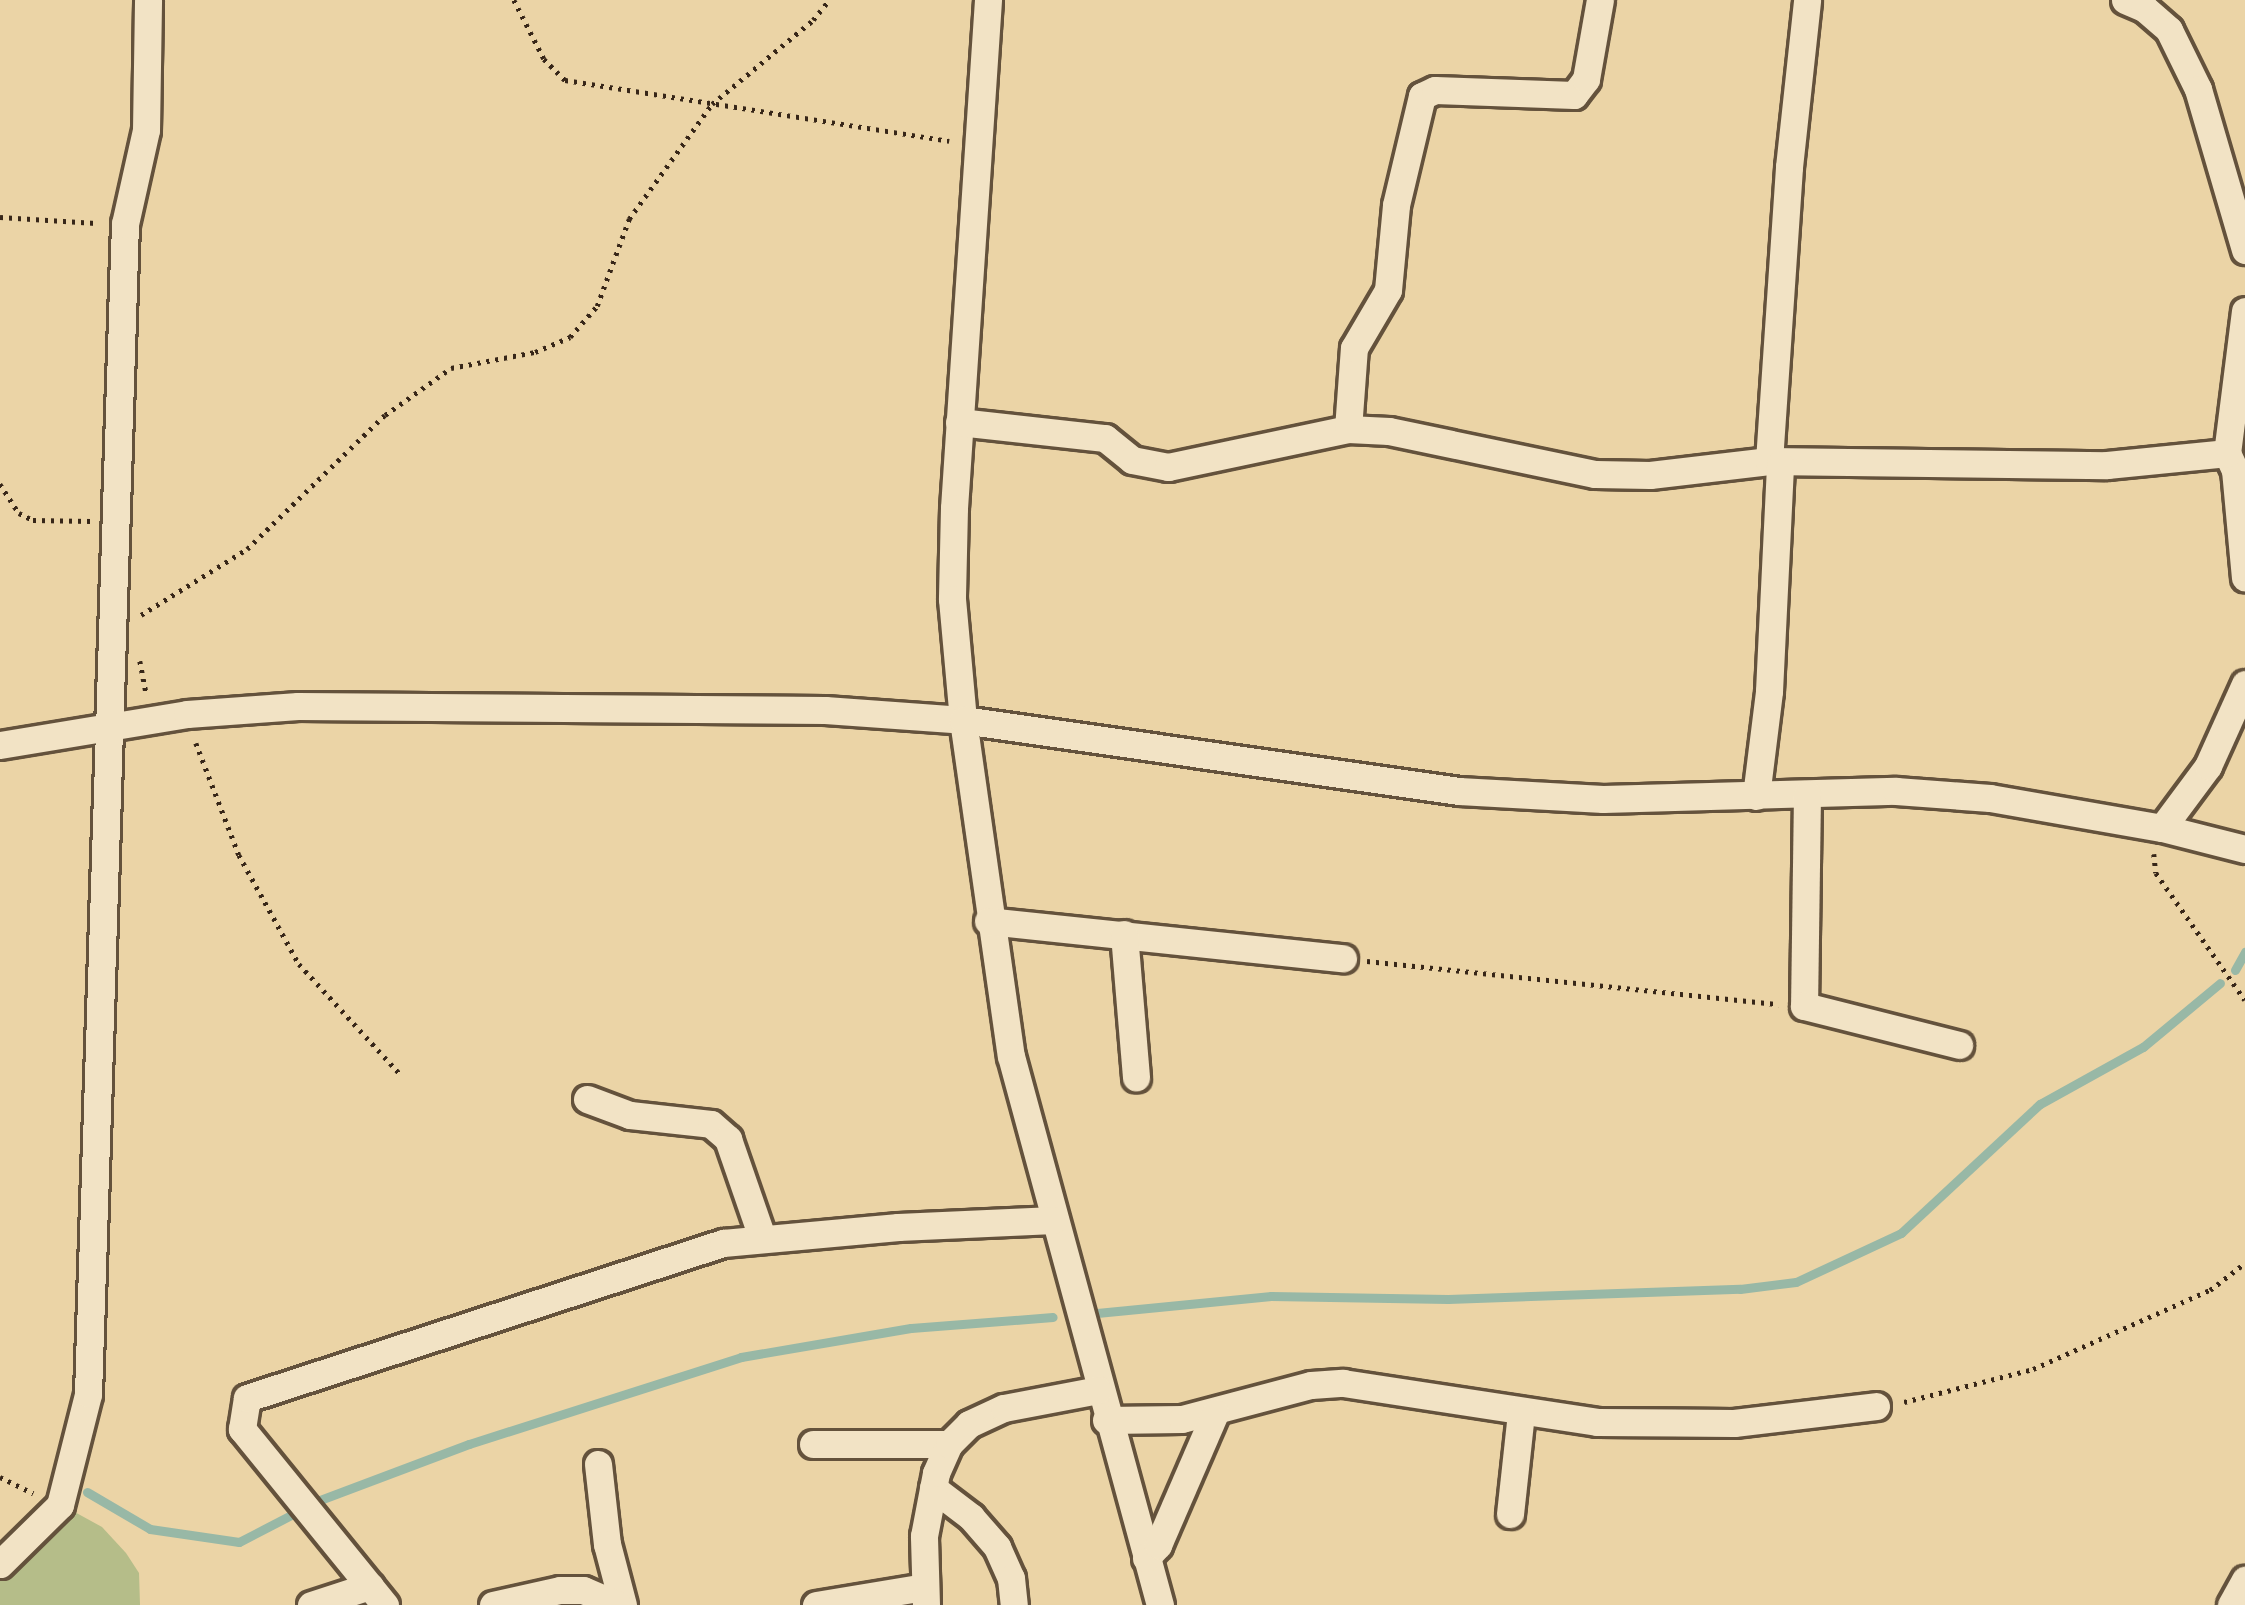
<!DOCTYPE html>
<style>
body{margin:0}
#map{position:relative;width:2245px;height:1605px;overflow:hidden;background:#ebd4a6;font-family:Vollkorn,serif}
div>[style]{position:absolute}
.green>*{inset:0;background:#b5bd89}
.stream>*{height:9px;margin:-4.5px;padding:0 4.5px;transform-origin:4.5px;border-radius:4.5px;background:#98b8a6}
.path>*{height:4.5px;margin-top:-2.25px;transform-origin:0;background:repeating-linear-gradient(90deg,#372618 0 3px,transparent 0 9px)}
.roads{filter:drop-shadow(3px 0 #64523c) drop-shadow(-3px 0 #64523c) drop-shadow(0 3px #64523c) drop-shadow(0 -3px #64523c)}
.minor>*{height:27px;margin:-13.5px;padding:0 13.5px;transform-origin:13.5px;border-radius:13.5px;background:#f2e3c5}
span{translate:-50% -50%;white-space:nowrap;text-align:center;line-height:1.15;-webkit-text-stroke:9px #f2e3c5;paint-order:stroke}
</style>
<div id="map">
<div class="green">
<i style="clip-path:polygon(71px 1510px,102px 1527px,126px 1553px,139px 1573px,140px 1605px,0 1605px,0 1548px)"></i>
</div>
<div class="stream">
<i style="left:2235px;top:970px;width:21px;rotate:-61deg"></i>
<i style="left:1097px;top:1313px;width:175px;rotate:-5.6deg"></i>
<i style="left:1271px;top:1296px;width:177px;rotate:1deg"></i>
<i style="left:1448px;top:1299px;width:292px;rotate:-2deg"></i>
<i style="left:1740px;top:1289px;width:56px;rotate:-7.1deg"></i>
<i style="left:1796px;top:1282px;width:116px;rotate:-25deg"></i>
<i style="left:1901px;top:1233px;width:190px;rotate:-42.9deg"></i>
<i style="left:2040px;top:1104px;width:118px;rotate:-29deg"></i>
<i style="left:2143px;top:1047px;width:100px;rotate:-39.7deg"></i>
<i style="left:87px;top:1492px;width:73px;rotate:30.4deg"></i>
<i style="left:150px;top:1529px;width:90px;rotate:8.3deg"></i>
<i style="left:239px;top:1542px;width:91px;rotate:-27.4deg"></i>
<i style="left:320px;top:1500px;width:159px;rotate:-20.6deg"></i>
<i style="left:469px;top:1444px;width:286px;rotate:-17.7deg"></i>
<i style="left:741px;top:1357px;width:172px;rotate:-9.7deg"></i>
<i style="left:911px;top:1328px;width:142px;rotate:-4.4deg"></i>
</div>
<div class="path">
<i style="left:514px;top:0;width:66px;rotate:63deg"></i>
<i style="left:544px;top:59px;width:30px;rotate:45deg"></i>
<i style="left:565px;top:80px;width:389px;rotate:9deg"></i>
<i style="left:0;top:217px;width:96px;rotate:3.6deg"></i>
<i style="left:0;top:484px;width:35px;rotate:57deg"></i>
<i style="left:19px;top:513px;width:16px;rotate:27deg"></i>
<i style="left:33px;top:520px;width:58px;rotate:1deg"></i>
<i style="left:141px;top:615px;width:125px;rotate:-31.9deg"></i>
<i style="left:247px;top:549px;width:192px;rotate:-44.2deg"></i>
<i style="left:385px;top:415px;width:81px;rotate:-35.5deg"></i>
<i style="left:451px;top:368px;width:86px;rotate:-10.8deg"></i>
<i style="left:535px;top:352px;width:38px;rotate:-23deg"></i>
<i style="left:570px;top:337px;width:41px;rotate:-48.9deg"></i>
<i style="left:597px;top:306px;width:93px;rotate:-69.8deg"></i>
<i style="left:629px;top:219px;width:142px;rotate:-54.2deg"></i>
<i style="left:712px;top:104px;width:131px;rotate:-39.7deg"></i>
<i style="left:813px;top:20px;width:26px;rotate:-51deg"></i>
<i style="left:140px;top:661px;width:31px;rotate:79deg"></i>
<i style="left:196px;top:743px;width:120px;rotate:69deg"></i>
<i style="left:239px;top:855px;width:124px;rotate:61.2deg"></i>
<i style="left:299px;top:964px;width:151px;rotate:47.4deg"></i>
<i style="left:2154px;top:854px;width:19px;rotate:84deg"></i>
<i style="left:2156px;top:873px;width:155px;rotate:55deg"></i>
<i style="left:1367px;top:961px;width:414px;rotate:6deg"></i>
<i style="left:1904px;top:1402px;width:133px;rotate:-14.3deg"></i>
<i style="left:2033px;top:1369px;width:194px;rotate:-24.1deg"></i>
<i style="left:2210px;top:1290px;width:44px;rotate:-37.6deg"></i>
<i style="left:0;top:1477px;width:37px;rotate:26deg"></i>
</div>
<div class="roads">
<div class="minor">
<i style="left:988px;top:0;width:509px;rotate:93.83deg"></i>
<i style="left:954px;top:508px;width:91px;rotate:91.3deg"></i>
<i style="left:952px;top:599px;width:121px;rotate:84.8deg"></i>
<i style="left:963px;top:720px;width:339px;rotate:81.9deg"></i>
<i style="left:1011px;top:1056px;width:569px;rotate:74.82deg"></i>
<i style="left:2125px;top:0;width:21px;rotate:23deg"></i>
<i style="left:2144px;top:8px;width:33px;rotate:41deg"></i>
<i style="left:2169px;top:30px;width:66px;rotate:63.8deg"></i>
<i style="left:2198px;top:89px;width:168px;rotate:73.7deg"></i>
<i style="left:2245px;top:311px;width:143px;rotate:97.2deg"></i>
<i style="left:2227px;top:453px;width:19px;rotate:65deg"></i>
<i style="left:2235px;top:470px;width:108px;rotate:84.7deg"></i>
<i style="left:959px;top:422px;width:147px;rotate:6.3deg"></i>
<i style="left:1105px;top:438px;width:35px;rotate:39deg"></i>
<i style="left:1132px;top:460px;width:37px;rotate:11deg"></i>
<i style="left:1168px;top:467px;width:184px;rotate:-11.9deg"></i>
<i style="left:1348px;top:429px;width:41px;rotate:2.8deg"></i>
<i style="left:1389px;top:431px;width:210px;rotate:11.8deg"></i>
<i style="left:1595px;top:474px;width:55px;rotate:1deg"></i>
<i style="left:1650px;top:475px;width:120px;rotate:-6.7deg"></i>
<i style="left:1769px;top:461px;width:338px;rotate:0.7deg"></i>
<i style="left:2107px;top:465px;width:121px;rotate:-5.7deg"></i>
<i style="left:1348px;top:429px;width:81px;rotate:-85.8deg"></i>
<i style="left:1354px;top:348px;width:67px;rotate:-59.6deg"></i>
<i style="left:1388px;top:290px;width:85px;rotate:-84.6deg"></i>
<i style="left:1396px;top:205px;width:112px;rotate:-76.6deg"></i>
<i style="left:1422px;top:96px;width:14px;rotate:-25deg"></i>
<i style="left:1435px;top:90px;width:139px;rotate:2.1deg"></i>
<i style="left:1574px;top:95px;width:20px;rotate:-53deg"></i>
<i style="left:1586px;top:79px;width:80px;rotate:-80deg"></i>
<i style="left:1769px;top:461px;width:295px;rotate:-86.1deg"></i>
<i style="left:1789px;top:167px;width:168px;rotate:-83.8deg"></i>
<i style="left:0;top:745px;width:190px;rotate:-9.4deg"></i>
<i style="left:187px;top:714px;width:111px;rotate:-4.1deg"></i>
<i style="left:298px;top:706px;width:527px;rotate:0.43deg"></i>
<i style="left:825px;top:710px;width:138px;rotate:4.1deg"></i>
<i style="left:963px;top:720px;width:501px;rotate:8.15deg"></i>
<i style="left:1459px;top:791px;width:144px;rotate:3.2deg"></i>
<i style="left:1603px;top:799px;width:293px;rotate:-1.6deg"></i>
<i style="left:1896px;top:791px;width:94px;rotate:4.3deg"></i>
<i style="left:1990px;top:798px;width:175px;rotate:9.9deg"></i>
<i style="left:2162px;top:828px;width:86px;rotate:14.2deg"></i>
<i style="left:1807px;top:794px;width:212px;rotate:90.8deg"></i>
<i style="left:1804px;top:1006px;width:160px;rotate:14.1deg"></i>
<i style="left:1756px;top:796px;width:106px;rotate:-82.9deg"></i>
<i style="left:1769px;top:691px;width:227px;rotate:-87.2deg"></i>
<i style="left:2162px;top:828px;width:77px;rotate:-53.4deg"></i>
<i style="left:2208px;top:766px;width:90px;rotate:-65.7deg"></i>
<i style="left:988px;top:921px;width:357px;rotate:6deg"></i>
<i style="left:1124px;top:934px;width:144px;rotate:85.2deg"></i>
<i style="left:587px;top:1099px;width:46px;rotate:20.4deg"></i>
<i style="left:630px;top:1115px;width:81px;rotate:6.3deg"></i>
<i style="left:711px;top:1124px;width:23px;rotate:41deg"></i>
<i style="left:728px;top:1139px;width:104px;rotate:70.9deg"></i>
<i style="left:1106px;top:1420px;width:76px;rotate:-0.8deg"></i>
<i style="left:1182px;top:1419px;width:133px;rotate:-14.8deg"></i>
<i style="left:1311px;top:1385px;width:32px;rotate:-4deg"></i>
<i style="left:1343px;top:1383px;width:257px;rotate:8.7deg"></i>
<i style="left:1597px;top:1422px;width:137px;rotate:0.4deg"></i>
<i style="left:1734px;top:1423px;width:143px;rotate:-6.8deg"></i>
<i style="left:813px;top:1444px;width:136px"></i>
<i style="left:598px;top:1464px;width:81px;rotate:83.6deg"></i>
<i style="left:607px;top:1544px;width:63px;rotate:75.3deg"></i>
<i style="left:933px;top:1488px;width:48px;rotate:37.3deg"></i>
<i style="left:971px;top:1517px;width:40px;rotate:49deg"></i>
<i style="left:997px;top:1547px;width:34px;rotate:66deg"></i>
<i style="left:1011px;top:1578px;width:27px;rotate:84deg"></i>
<i style="left:1510px;top:1514px;width:102px;rotate:-83.8deg"></i>
<i style="left:1146px;top:1558px;width:18px;rotate:-47deg"></i>
<i style="left:1158px;top:1545px;width:144px;rotate:-66.6deg"></i>
<i style="left:0;top:1564px;width:84px;rotate:-44.5deg"></i>
<i style="left:60px;top:1505px;width:114px;rotate:-75.8deg"></i>
<i style="left:88px;top:1394px;width:1171px;rotate:-88.19deg"></i>
<i style="left:125px;top:224px;width:96px;rotate:-77.4deg"></i>
<i style="left:146px;top:130px;width:130px;rotate:-89.1deg"></i>
<i style="left:311px;top:1605px;width:62px;rotate:-17.9deg"></i>
<i style="left:385px;top:1605px;width:227px;rotate:-129.1deg"></i>
<i style="left:242px;top:1429px;width:31px;rotate:-81deg"></i>
<i style="left:247px;top:1398px;width:501px;rotate:-18.04deg"></i>
<i style="left:723px;top:1243px;width:176px;rotate:-5.2deg"></i>
<i style="left:898px;top:1227px;width:156px;rotate:-2.6deg"></i>
<i style="left:493px;top:1605px;width:69px;rotate:-12.6deg"></i>
<i style="left:560px;top:1590px;width:23px"></i>
<i style="left:583px;top:1590px;width:38px;rotate:23deg"></i>
<i style="left:816px;top:1605px;width:110px;rotate:-9.4deg"></i>
<i style="left:926px;top:1605px;width:69px;rotate:-91.7deg"></i>
<i style="left:924px;top:1536px;width:64px;rotate:-79.2deg"></i>
<i style="left:936px;top:1473px;width:32px;rotate:-66deg"></i>
<i style="left:949px;top:1444px;width:28px;rotate:-45deg"></i>
<i style="left:969px;top:1424px;width:38px;rotate:-25deg"></i>
<i style="left:1004px;top:1408px;width:96px;rotate:-10.8deg"></i>
<i style="left:2231px;top:1605px;width:29px;rotate:-61deg"></i>
</div>
</div>
</div>
